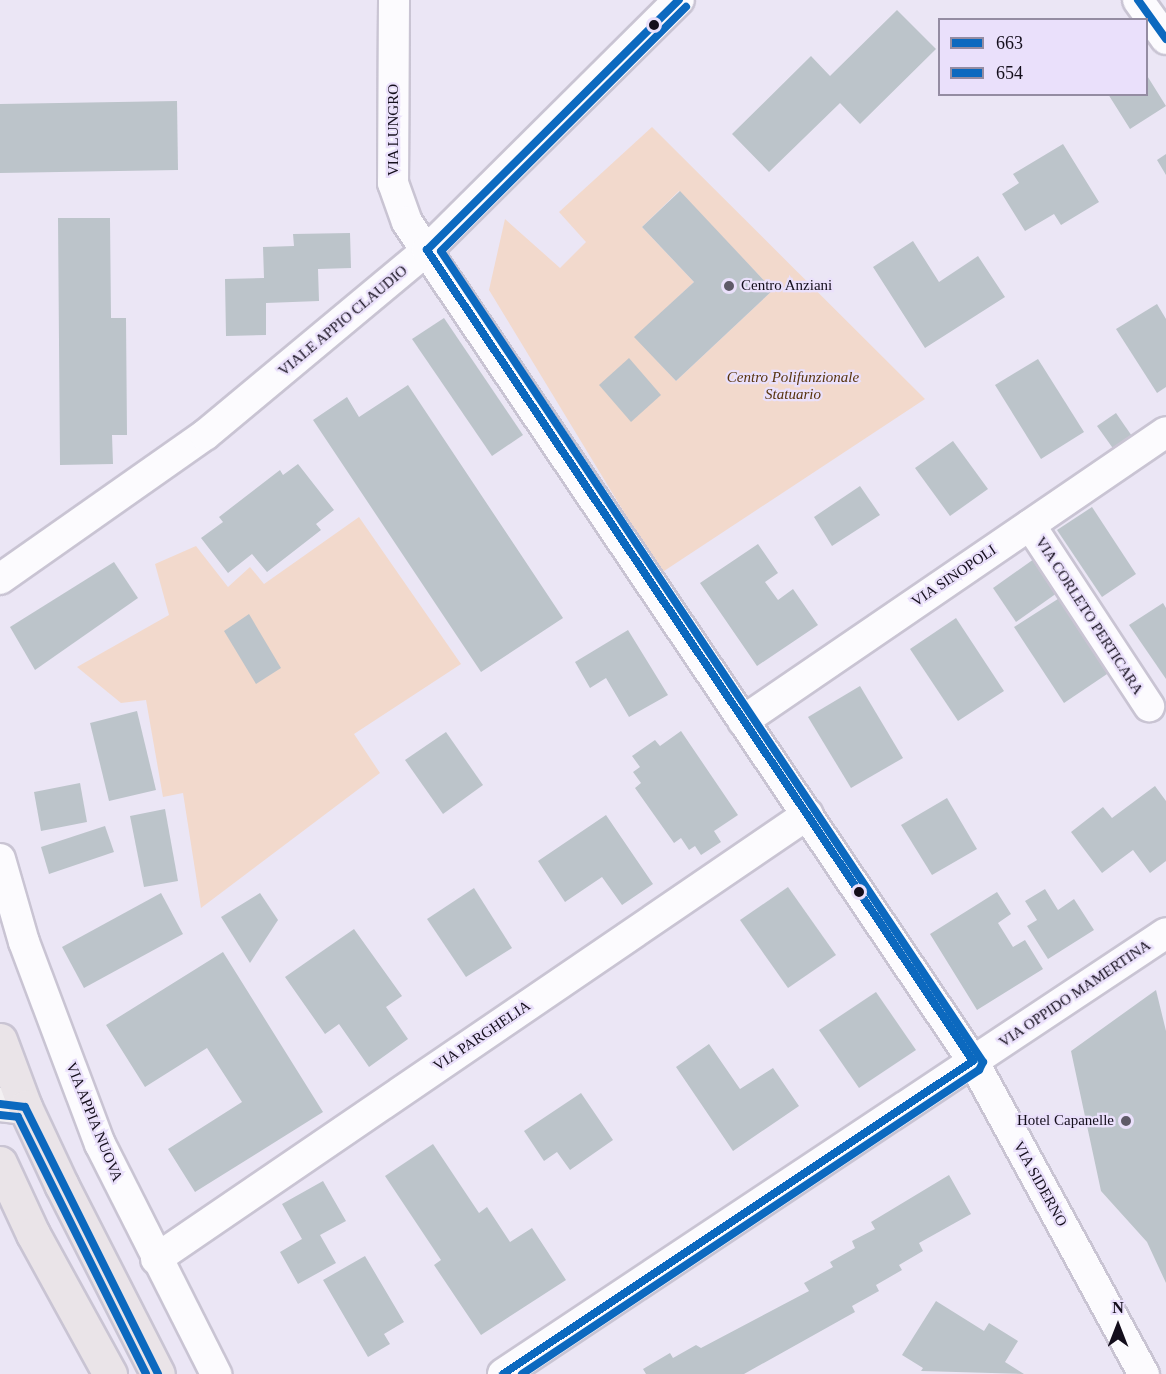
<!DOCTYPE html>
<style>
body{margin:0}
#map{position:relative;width:1166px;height:1374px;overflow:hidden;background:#ebe6f5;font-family:Georgia,serif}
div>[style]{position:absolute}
.green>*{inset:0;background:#f2d9cc}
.building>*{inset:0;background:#bcc4ca}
.roads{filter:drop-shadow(2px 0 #c9c4d3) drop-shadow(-2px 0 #c9c4d3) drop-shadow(0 2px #c9c4d3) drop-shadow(0 -2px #c9c4d3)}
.minor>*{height:30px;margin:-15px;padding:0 15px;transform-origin:15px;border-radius:15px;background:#fcfbfe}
.secondary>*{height:33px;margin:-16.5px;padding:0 16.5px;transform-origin:16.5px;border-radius:16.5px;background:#f3f0f2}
.primary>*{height:33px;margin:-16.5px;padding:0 16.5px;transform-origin:16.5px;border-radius:16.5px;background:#eae4e8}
.bus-1>*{height:8px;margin:-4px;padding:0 4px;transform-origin:4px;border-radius:4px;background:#0c69bf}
.bus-2>*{height:8px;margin:-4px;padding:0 4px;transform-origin:4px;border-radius:4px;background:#0c69bf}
.dots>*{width:16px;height:16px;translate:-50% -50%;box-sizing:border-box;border:3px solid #eae0fb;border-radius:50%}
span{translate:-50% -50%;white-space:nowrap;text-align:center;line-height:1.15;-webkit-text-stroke:4.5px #eae0fb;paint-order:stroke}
.street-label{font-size:15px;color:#140e1c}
.poi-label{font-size:15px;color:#140e1c}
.left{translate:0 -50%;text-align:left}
.right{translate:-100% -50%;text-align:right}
.park-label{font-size:15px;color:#57330d;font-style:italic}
.legend{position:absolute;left:938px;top:18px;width:210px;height:78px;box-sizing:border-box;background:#eae0fb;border:2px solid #948ca2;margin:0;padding:8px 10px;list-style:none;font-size:18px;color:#140e1c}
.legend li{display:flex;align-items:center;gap:12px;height:30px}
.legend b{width:30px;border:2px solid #948ca2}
.north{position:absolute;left:1088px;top:1296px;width:60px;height:60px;-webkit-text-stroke:4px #eae0fb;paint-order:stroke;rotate:0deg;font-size:16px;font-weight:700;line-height:24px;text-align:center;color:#140e1c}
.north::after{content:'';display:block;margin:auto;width:21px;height:27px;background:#140e1c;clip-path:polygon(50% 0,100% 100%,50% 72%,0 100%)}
</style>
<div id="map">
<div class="green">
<i style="clip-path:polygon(evenodd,652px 127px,925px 399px,661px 573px,489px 290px,505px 219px,560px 268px,586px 242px,559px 212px,652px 127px,679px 191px,773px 290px,676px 381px,635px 337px,694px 282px,642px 227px,679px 191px)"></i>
<i style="clip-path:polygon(359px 517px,461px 664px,354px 734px,380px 773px,201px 908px,183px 793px,163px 797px,146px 700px,121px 703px,77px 667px,169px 615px,155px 564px,196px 546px,228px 587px,250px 567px,264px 584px)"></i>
</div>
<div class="building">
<i style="clip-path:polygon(897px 10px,936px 49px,860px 124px,840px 103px,769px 172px,732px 134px,811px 56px,830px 76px)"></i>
<i style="clip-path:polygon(1146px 74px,1166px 106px,1130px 129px,1108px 94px,1146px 94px)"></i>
<i style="clip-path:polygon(177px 101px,178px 170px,0 173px,0 104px)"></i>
<i style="clip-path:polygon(1063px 144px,1099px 202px,1061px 225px,1054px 214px,1025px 231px,1002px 194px,1019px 183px,1013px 174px)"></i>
<i style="clip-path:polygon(1166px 154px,1166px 175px,1157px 160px)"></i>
<i style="clip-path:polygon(680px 191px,773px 290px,676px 381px,634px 337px,694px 282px,642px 227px)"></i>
<i style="clip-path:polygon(58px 218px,110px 218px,111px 318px,126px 318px,127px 435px,112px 435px,113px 464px,60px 465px)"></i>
<i style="clip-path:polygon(350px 233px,351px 268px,318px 269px,319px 301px,266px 303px,266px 335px,226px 336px,225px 279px,264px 278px,263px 247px,294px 246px,293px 234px)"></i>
<i style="clip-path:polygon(913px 241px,939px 282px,978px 256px,1005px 297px,925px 348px,873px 267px)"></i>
<i style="clip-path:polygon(1157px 304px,1166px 319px,1166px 387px,1157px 393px,1116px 329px)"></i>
<i style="clip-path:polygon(444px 318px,523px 435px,492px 456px,412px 339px)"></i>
<i style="clip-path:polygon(629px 358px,661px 395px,631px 422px,599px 385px)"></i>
<i style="clip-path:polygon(1038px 359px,1084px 432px,1041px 459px,995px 385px)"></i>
<i style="clip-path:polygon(408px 385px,563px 618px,481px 672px,313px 420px,347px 397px,359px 417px)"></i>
<i style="clip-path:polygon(1116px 413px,1136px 442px,1117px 454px,1097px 426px)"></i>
<i style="clip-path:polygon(953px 441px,988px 489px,950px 516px,915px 468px)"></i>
<i style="clip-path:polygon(298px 464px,334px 510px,316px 524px,321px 530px,267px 572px,252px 554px,228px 573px,201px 538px,223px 522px,219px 517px,280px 470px,283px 475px)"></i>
<i style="clip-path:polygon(860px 486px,880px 515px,832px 546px,814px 517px)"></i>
<i style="clip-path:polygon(1092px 507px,1136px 574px,1102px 597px,1057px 530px)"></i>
<i style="clip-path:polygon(758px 544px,778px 573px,765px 582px,778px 600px,793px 589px,818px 625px,757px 666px,700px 583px)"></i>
<i style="clip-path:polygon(1034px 559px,1057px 593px,1016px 622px,993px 588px)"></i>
<i style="clip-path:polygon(114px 562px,138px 598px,35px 670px,10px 627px)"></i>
<i style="clip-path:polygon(1061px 597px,1110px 672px,1064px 703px,1014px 627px)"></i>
<i style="clip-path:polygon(1163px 603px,1166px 608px,1166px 679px,1129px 625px)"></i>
<i style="clip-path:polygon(249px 614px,281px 668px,256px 684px,224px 631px)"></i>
<i style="clip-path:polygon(956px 618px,1004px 691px,958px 721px,910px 649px)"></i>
<i style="clip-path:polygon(628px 630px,668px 695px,629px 717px,606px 678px,590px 688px,575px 662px)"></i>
<i style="clip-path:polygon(860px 686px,903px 758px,851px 788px,808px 717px)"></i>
<i style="clip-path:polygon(137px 711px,156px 790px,109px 801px,90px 723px)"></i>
<i style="clip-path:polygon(681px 731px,738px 815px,714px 831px,721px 842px,701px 855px,695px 846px,689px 850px,681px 838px,674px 843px,635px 788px,641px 783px,633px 772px,640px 767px,632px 756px,655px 740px,660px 746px)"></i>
<i style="clip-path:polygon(446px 732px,483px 785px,443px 814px,405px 760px)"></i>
<i style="clip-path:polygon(80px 783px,87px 822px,41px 831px,34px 792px)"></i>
<i style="clip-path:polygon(1155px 786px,1166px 801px,1166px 861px,1150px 873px,1133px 850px,1102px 873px,1071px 832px,1103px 807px,1112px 818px)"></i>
<i style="clip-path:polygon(947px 798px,977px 849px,932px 875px,901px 825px)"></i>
<i style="clip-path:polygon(165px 809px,178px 881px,144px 887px,130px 816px)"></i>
<i style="clip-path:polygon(606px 815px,653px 884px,622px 905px,602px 877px,565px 902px,538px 861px)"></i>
<i style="clip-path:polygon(105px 826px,114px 852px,49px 874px,41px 847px)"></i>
<i style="clip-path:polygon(788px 887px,836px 955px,788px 988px,740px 920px)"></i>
<i style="clip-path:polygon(474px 888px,512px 948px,466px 977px,427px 919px)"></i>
<i style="clip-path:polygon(1045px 889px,1058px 910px,1074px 899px,1094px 930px,1048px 959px,1027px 926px,1037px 920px,1025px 901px)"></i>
<i style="clip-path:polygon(997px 892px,1011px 914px,998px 923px,1013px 947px,1025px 940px,1043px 969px,977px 1010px,930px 934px)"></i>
<i style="clip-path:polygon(161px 893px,183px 934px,84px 988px,62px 947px)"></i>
<i style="clip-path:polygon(260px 893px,278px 920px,250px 963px,221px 917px)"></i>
<i style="clip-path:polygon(354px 929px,402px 996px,386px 1007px,408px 1039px,369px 1067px,339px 1024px,325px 1034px,285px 977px)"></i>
<i style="clip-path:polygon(223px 952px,323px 1112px,195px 1192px,168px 1149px,242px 1102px,207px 1048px,145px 1087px,106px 1025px)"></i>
<i style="clip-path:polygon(1156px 990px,1166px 1031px,1166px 1283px,1147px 1242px,1101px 1191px,1071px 1051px)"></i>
<i style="clip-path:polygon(876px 992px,916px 1050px,859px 1088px,819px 1030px)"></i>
<i style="clip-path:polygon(709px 1044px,740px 1089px,773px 1068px,799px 1106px,733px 1151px,676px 1067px)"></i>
<i style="clip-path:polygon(581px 1093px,613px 1140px,570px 1170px,557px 1152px,544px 1161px,524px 1131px)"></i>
<i style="clip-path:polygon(433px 1144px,479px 1213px,487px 1207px,510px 1242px,532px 1228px,566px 1280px,481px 1335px,434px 1265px,441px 1260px,385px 1176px)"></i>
<i style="clip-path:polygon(949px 1175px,971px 1214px,919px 1243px,923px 1251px,899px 1265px,902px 1270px,876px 1285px,879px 1291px,852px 1306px,855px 1312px,744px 1374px,646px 1374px,643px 1369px,670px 1353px,673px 1358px,696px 1345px,701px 1348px,809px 1291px,804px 1283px,833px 1267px,830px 1262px,855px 1248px,852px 1241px,875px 1229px,871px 1222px)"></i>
<i style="clip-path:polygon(323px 1181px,346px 1221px,320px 1235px,336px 1263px,298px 1284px,280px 1252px,302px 1239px,282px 1204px)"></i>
<i style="clip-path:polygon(365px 1256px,404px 1322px,384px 1334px,390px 1344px,368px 1357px,323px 1280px)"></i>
<i style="clip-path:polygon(936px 1301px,984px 1331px,989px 1323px,1018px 1341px,1005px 1362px,1024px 1374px,921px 1371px,923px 1368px,902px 1355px)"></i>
</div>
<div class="roads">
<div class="minor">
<i style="left:394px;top:0;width:183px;rotate:90.3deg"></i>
<i style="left:393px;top:183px;width:41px;rotate:70.3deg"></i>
<i style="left:407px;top:222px;width:1012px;rotate:56deg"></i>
<i style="left:973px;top:1061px;width:357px;rotate:61.4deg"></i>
<i style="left:1138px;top:0;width:48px;rotate:54.3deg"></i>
<i style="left:1030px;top:525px;width:217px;rotate:56.7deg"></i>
<i style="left:0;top:579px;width:251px;rotate:-35.1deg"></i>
<i style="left:205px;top:435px;width:289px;rotate:-39.8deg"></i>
<i style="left:427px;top:250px;width:355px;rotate:-44.8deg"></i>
<i style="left:743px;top:721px;width:512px;rotate:-34.34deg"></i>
<i style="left:0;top:859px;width:86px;rotate:73.9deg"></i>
<i style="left:24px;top:942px;width:216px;rotate:69.4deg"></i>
<i style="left:100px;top:1144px;width:258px;rotate:63.2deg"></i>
<i style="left:156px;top:1259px;width:789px;rotate:-34.31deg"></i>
<i style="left:503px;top:1374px;width:796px;rotate:-33.63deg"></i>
</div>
<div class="secondary">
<i style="left:0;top:1104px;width:25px;rotate:7deg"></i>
</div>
<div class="primary">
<i style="left:0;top:1040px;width:72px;rotate:69.5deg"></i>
<i style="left:25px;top:1107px;width:85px;rotate:64.9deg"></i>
<i style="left:61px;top:1184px;width:213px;rotate:63deg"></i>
<i style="left:0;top:1163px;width:78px;rotate:65.1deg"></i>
<i style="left:33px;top:1234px;width:160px;rotate:61.2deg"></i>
</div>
</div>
<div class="bus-1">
<i style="left:1138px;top:0;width:48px;rotate:54.3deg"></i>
<i style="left:0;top:1104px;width:25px;rotate:7deg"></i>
<i style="left:25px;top:1107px;width:298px;rotate:63.5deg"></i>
<i style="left:503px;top:1374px;width:565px;rotate:-33.66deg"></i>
<i style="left:973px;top:1061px;width:978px;rotate:-123.95deg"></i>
<i style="left:427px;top:250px;width:355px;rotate:-44.8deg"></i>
</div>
<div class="bus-2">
<i style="left:0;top:1115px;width:18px;rotate:6deg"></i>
<i style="left:18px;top:1117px;width:287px;rotate:63.5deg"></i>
<i style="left:522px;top:1374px;width:549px;rotate:-33.63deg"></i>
<i style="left:979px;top:1070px;width:9px;rotate:-63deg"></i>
<i style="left:983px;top:1062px;width:975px;rotate:-123.76deg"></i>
<i style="left:441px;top:251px;width:346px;rotate:-44.9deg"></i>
</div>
<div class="dots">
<i style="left:654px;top:25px;background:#140e1c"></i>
<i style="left:729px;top:286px;background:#5f5a68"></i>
<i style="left:859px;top:892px;background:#140e1c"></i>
<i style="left:1126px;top:1121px;background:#5f5a68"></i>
</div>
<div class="street-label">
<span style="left:394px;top:130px;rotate:-90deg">VIA LUNGRO</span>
<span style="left:343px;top:321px;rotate:-40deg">VIALE APPIO CLAUDIO</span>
<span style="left:954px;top:576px;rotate:-34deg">VIA SINOPOLI</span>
<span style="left:1089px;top:616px;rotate:57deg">VIA CORLETO PERTICARA</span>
<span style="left:1075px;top:994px;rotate:-34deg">VIA OPPIDO MAMERTINA</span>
<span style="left:482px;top:1036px;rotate:-34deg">VIA PARGHELIA</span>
<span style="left:94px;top:1122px;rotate:68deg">VIA APPIA NUOVA</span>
<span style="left:1040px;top:1184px;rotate:61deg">VIA SIDERNO</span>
</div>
<div class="poi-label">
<span class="left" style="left:741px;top:286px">Centro Anziani</span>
<span class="right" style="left:1114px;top:1121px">Hotel Capanelle</span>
</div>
<div class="park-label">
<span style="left:793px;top:386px">Centro Polifunzionale<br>Statuario</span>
</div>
<ul class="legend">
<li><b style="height:8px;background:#0c69bf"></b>663</li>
<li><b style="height:8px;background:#0c69bf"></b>654</li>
</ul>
<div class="north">N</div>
</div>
